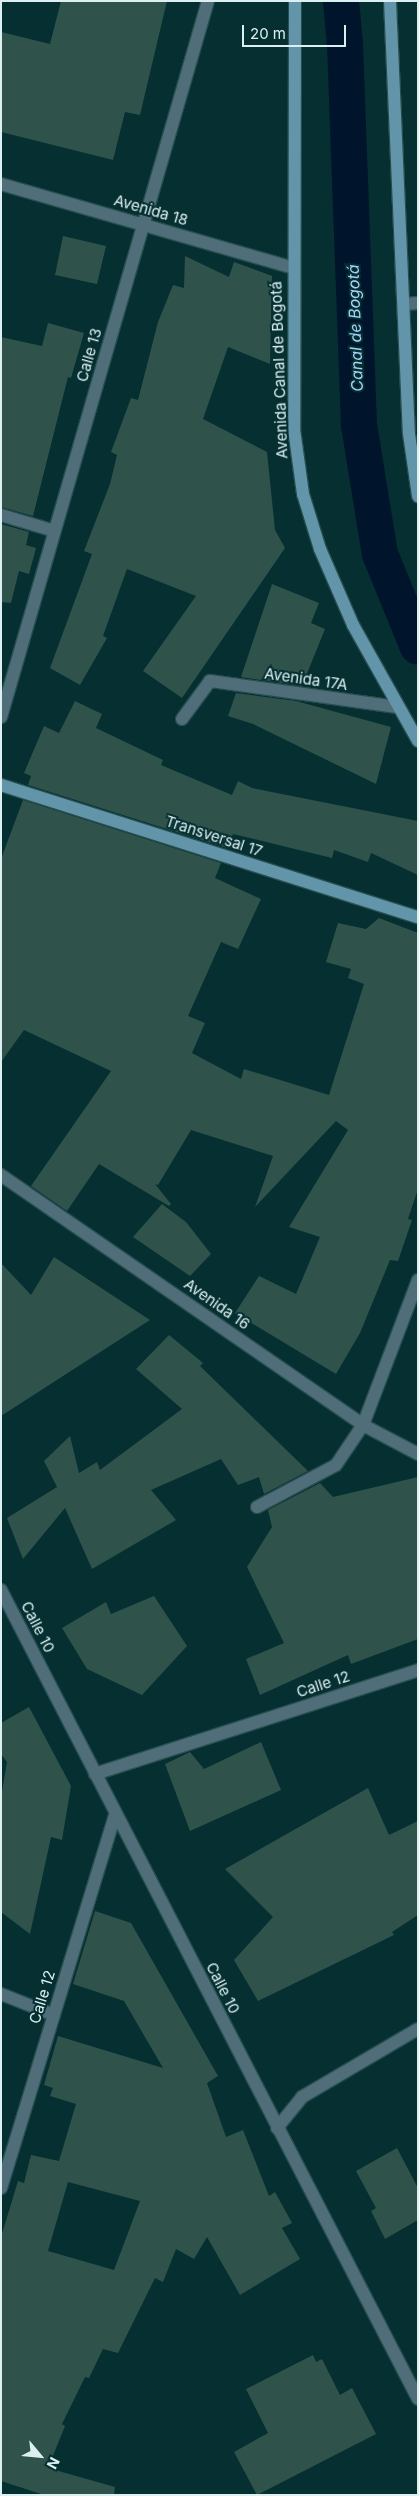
<!DOCTYPE html>
<meta charset="utf-8">
<style>
body{margin:0}
#map{position:relative;width:419px;height:2496px;overflow:hidden;background:#052f31;font-family:Inter,sans-serif}
div>[style]{position:absolute}
.canal>*{height:36px;margin:-18px;padding:0 18px;transform-origin:18px;border-radius:18px;background:#00152b}
.building>*{inset:0;background:#2f534b}
.roads{filter:drop-shadow(1px 0 #274e50) drop-shadow(-1px 0 #274e50) drop-shadow(0 1px #274e50) drop-shadow(0 -1px #274e50)}
.service>*{height:12px;margin:-6px;padding:0 6px;transform-origin:6px;border-radius:6px;background:#4f6e7a}
.minor>*{height:12px;margin:-6px;padding:0 6px;transform-origin:6px;border-radius:6px;background:#4f6e7a}
.tertiary>*{height:12px;margin:-6px;padding:0 6px;transform-origin:6px;border-radius:6px;background:#4f6e7a}
.secondary>*{height:12px;margin:-6px;padding:0 6px;transform-origin:6px;border-radius:6px;background:#6295a9}
span{translate:-50% -50%;white-space:nowrap;text-align:center;line-height:1.15;-webkit-text-stroke:4px #052f31;paint-order:stroke}
.street-label{font-size:15px;color:#dcf0f2}
.water-label{font-size:16px;color:#a7d1f9;font-style:italic}
.frame{position:absolute;inset:0;border:2px solid #dcf0f2;pointer-events:none}
.north{position:absolute;left:15px;top:2431px;width:50px;height:50px;-webkit-text-stroke:4px #052f31;paint-order:stroke;rotate:118deg;font-size:14px;font-weight:700;line-height:20px;text-align:center;color:#dcf0f2}
.north::after{content:'';display:block;margin:auto;width:18px;height:22px;background:#dcf0f2;clip-path:polygon(50% 0,100% 100%,50% 72%,0 100%)}
.scale{position:absolute;left:242px;top:25px;width:104px;height:22px;box-sizing:border-box;border:2px solid #dcf0f2;border-top:0;padding-left:6px;font-size:15px;line-height:18px;white-space:nowrap;color:#dcf0f2;-webkit-text-stroke:4px #052f31;paint-order:stroke}
</style>
<div id="map">
<div class="canal">
<i style="left:341px;top:1px;width:43px;rotate:84.7deg"></i>
<i style="left:345px;top:44px;width:381px;rotate:87.9deg"></i>
<i style="left:359px;top:425px;width:131px;rotate:80.8deg"></i>
<i style="left:380px;top:554px;width:100px;rotate:67.8deg"></i>
</div>
<div class="building">
<i style="clip-path:polygon(61px 1px,167px 1px,140px 115px,125px 112px,113px 160px,1px 132px,1px 32px,50px 44px)"></i>
<i style="clip-path:polygon(63px 236px,106px 246px,97px 284px,55px 275px)"></i>
<i style="clip-path:polygon(185px 256px,229px 277px,234px 262px,272px 276px,270px 364px,228px 347px,203px 419px,267px 452px,275px 530px,285px 548px,182px 698px,143px 671px,196px 596px,127px 569px,103px 636px,107px 638px,80px 685px,50px 668px,92px 554px,84px 551px,110px 484px,117px 455px,111px 452px,131px 398px,138px 400px,158px 322px,173px 285px,184px 288px)"></i>
<i style="clip-path:polygon(48px 323px,84px 333px,71px 378px,68px 377px,33px 516px,1px 507px,1px 337px,42px 346px)"></i>
<i style="clip-path:polygon(1px 524px,29px 532px,26px 545px,36px 548px,29px 574px,19px 571px,11px 603px,1px 602px)"></i>
<i style="clip-path:polygon(272px 584px,319px 603px,311px 623px,325px 629px,302px 686px,241px 677px)"></i>
<i style="clip-path:polygon(236px 693px,296px 701px,391px 727px,376px 784px,253px 724px,228px 716px)"></i>
<i style="clip-path:polygon(75px 701px,102px 714px,96px 728px,163px 760px,161px 765px,232px 795px,238px 781px,252px 788px,418px 821px,418px 875px,371px 853px,368px 862px,334px 850px,332px 858px,233px 834px,227px 848px,28px 785px,31px 776px,24px 773px,44px 726px,59px 733px)"></i>
<i style="clip-path:polygon(23px 800px,221px 863px,215px 878px,261px 899px,238px 949px,221px 942px,188px 1016px,205px 1023px,192px 1053px,241px 1079px,244px 1069px,329px 1095px,364px 984px,348px 978px,351px 969px,326px 962px,338px 923px,366px 929px,379px 918px,418px 933px,418px 1189px,408px 1219px,412px 1220px,398px 1261px,390px 1260px,360px 1333px,336px 1374px,235px 1313px,259px 1276px,296px 1294px,320px 1237px,289px 1227px,348px 1130px,336px 1121px,255px 1207px,273px 1156px,191px 1130px,158px 1185px,155px 1184px,171px 1204px,169px 1206px,99px 1164px,67px 1211px,31px 1186px,111px 1071px,24px 1030px,1px 1062px,1px 859px)"></i>
<i style="clip-path:polygon(162px 1204px,186px 1222px,211px 1254px,190px 1276px,133px 1237px)"></i>
<i style="clip-path:polygon(54px 1257px,150px 1320px,1px 1416px,1px 1263px,31px 1295px)"></i>
<i style="clip-path:polygon(169px 1335px,203px 1363px,200px 1366px,308px 1471px,264px 1494px,259px 1477px,238px 1485px,221px 1459px,151px 1490px,176px 1520px,92px 1569px,65px 1508px,23px 1559px,7px 1518px,57px 1487px,44px 1461px,70px 1436px,79px 1473px,97px 1462px,100px 1470px,182px 1409px,136px 1369px)"></i>
<i style="clip-path:polygon(418px 1477px,418px 1639px,351px 1664px,348px 1655px,260px 1695px,246px 1659px,284px 1643px,247px 1567px,272px 1527px,268px 1510px,320px 1483px,333px 1497px)"></i>
<i style="clip-path:polygon(154px 1596px,187px 1646px,142px 1695px,87px 1669px,62px 1628px,106px 1602px,111px 1614px)"></i>
<i style="clip-path:polygon(29px 1707px,71px 1786px,62px 1840px,51px 1837px,30px 1934px,1px 1912px,1px 1797px,7px 1762px,1px 1754px,1px 1723px)"></i>
<i style="clip-path:polygon(261px 1742px,281px 1790px,190px 1831px,165px 1764px,190px 1752px,204px 1769px)"></i>
<i style="clip-path:polygon(368px 1788px,389px 1835px,418px 1821px,418px 1915px,392px 1932px,394px 1935px,258px 2001px,234px 1960px,273px 1917px,225px 1869px)"></i>
<i style="clip-path:polygon(evenodd,95px 1911px,131px 1923px,218px 2076px,207px 2083px,226px 2137px,243px 2130px,269px 2196px,275px 2192px,292px 2223px,282px 2228px,300px 2259px,240px 2295px,207px 2237px,194px 2259px,176px 2249px,163px 2282px,155px 2278px,118px 2353px,103px 2349px,89px 2378px,85px 2377px,62px 2424px,65px 2426px,48px 2468px,115px 2487px,114px 2495px,44px 2495px,1px 2481px,1px 2237px,18px 2181px,24px 2183px,31px 2155px,59px 2161px,76px 2104px,50px 2096px,53px 2088px,44px 2085px,58px 2036px,163px 2068px,124px 2001px,73px 1984px,95px 1911px,68px 2182px,140px 2201px,114px 2270px,48px 2251px,68px 2182px)"></i>
<i style="clip-path:polygon(397px 2148px,418px 2188px,418px 2220px,385px 2239px,371px 2211px,376px 2208px,356px 2171px)"></i>
<i style="clip-path:polygon(313px 2355px,316px 2362px,322px 2359px,340px 2395px,352px 2388px,376px 2434px,257px 2495px,234px 2452px,268px 2433px,246px 2389px)"></i>
</div>
<div class="roads">
<div class="service">
<i style="left:277px;top:2128px;width:40px;rotate:-51deg"></i>
<i style="left:302px;top:2097px;width:134px;rotate:-30.4deg"></i>
</div>
<div class="minor">
<i style="left:1px;top:184px;width:304px;rotate:16deg"></i>
<i style="left:404px;top:304px;width:14px;rotate:-4deg"></i>
<i style="left:1px;top:515px;width:56px;rotate:16.5deg"></i>
<i style="left:1px;top:717px;width:745px;rotate:-73.88deg"></i>
<i style="left:182px;top:719px;width:47px;rotate:-53.6deg"></i>
<i style="left:210px;top:681px;width:190px;rotate:7.9deg"></i>
<i style="left:1px;top:1175px;width:440px;rotate:34.6deg"></i>
<i style="left:363px;top:1425px;width:62px;rotate:27.8deg"></i>
<i style="left:257px;top:1507px;width:89px;rotate:-28deg"></i>
<i style="left:336px;top:1465px;width:48px;rotate:-56deg"></i>
<i style="left:363px;top:1425px;width:155px;rotate:-69.2deg"></i>
<i style="left:95px;top:1774px;width:339px;rotate:-17.8deg"></i>
<i style="left:1px;top:1994px;width:57px;rotate:21.6deg"></i>
<i style="left:1px;top:2188px;width:390px;rotate:-73deg"></i>
</div>
<div class="tertiary">
<i style="left:1px;top:1590px;width:910px;rotate:62.73deg"></i>
</div>
<div class="secondary">
<i style="left:295px;top:1px;width:428px;rotate:90.1deg"></i>
<i style="left:294px;top:429px;width:66px;rotate:82.1deg"></i>
<i style="left:303px;top:494px;width:58px;rotate:72.8deg"></i>
<i style="left:320px;top:549px;width:83px;rotate:66.5deg"></i>
<i style="left:353px;top:625px;width:133px;rotate:60.7deg"></i>
<i style="left:390px;top:1px;width:433px;rotate:87.5deg"></i>
<i style="left:409px;top:434px;width:63px;rotate:81.7deg"></i>
<i style="left:1px;top:785px;width:437px;rotate:17.6deg"></i>
</div>
</div>
<div class="street-label">
<span style="left:151px;top:210px;rotate:16deg">Avenida 18</span>
<span style="left:89px;top:355px;rotate:-74deg">Calle 13</span>
<span style="left:279px;top:370px;rotate:-92deg">Avenida Canal de Bogotá</span>
<span style="left:306px;top:679px;rotate:8deg">Avenida 17A</span>
<span style="left:214px;top:836px;rotate:18deg">Transversal 17</span>
<span style="left:217px;top:1304px;rotate:35deg">Avenida 16</span>
<span style="left:38px;top:1627px;rotate:63deg">Calle 10</span>
<span style="left:323px;top:1684px;rotate:-18deg">Calle 12</span>
<span style="left:223px;top:1988px;rotate:63deg">Calle 10</span>
<span style="left:42px;top:1997px;rotate:-73deg">Calle 12</span>
</div>
<div class="water-label">
<span style="left:355px;top:328px;rotate:-92deg">Canal de Bogotá</span>
</div>
<div class="frame"></div>
<div class="north">N</div>
<div class="scale">20 m</div>
</div>
